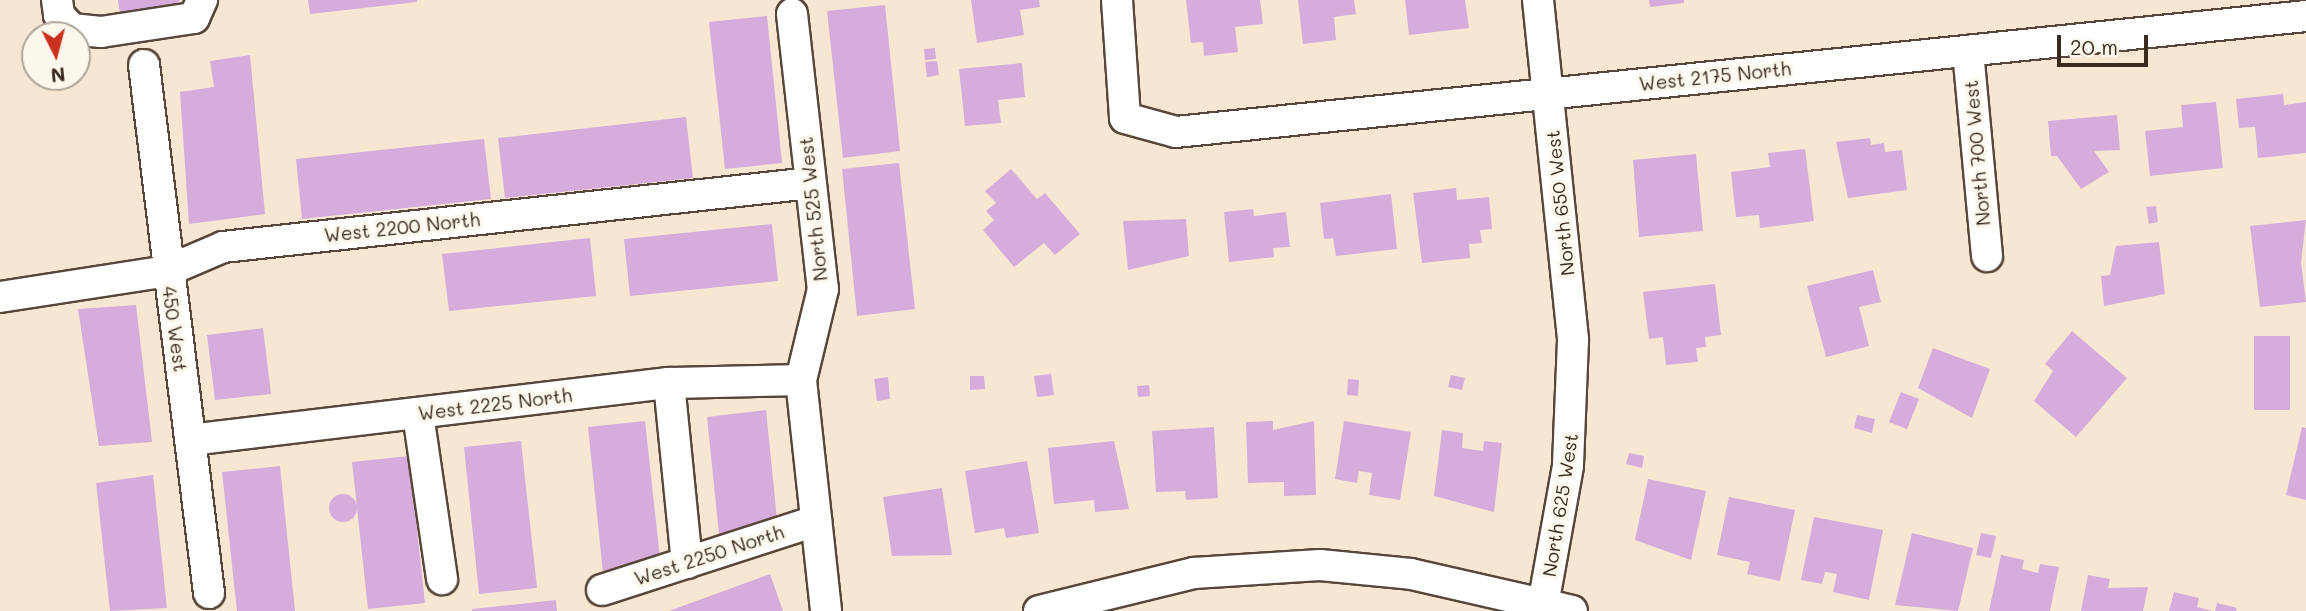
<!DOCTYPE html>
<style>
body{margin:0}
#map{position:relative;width:2306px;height:611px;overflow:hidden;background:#f7e7d2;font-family:Mali,sans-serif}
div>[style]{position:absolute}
.building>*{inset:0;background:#d6acdd}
.round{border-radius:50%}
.roads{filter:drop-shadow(2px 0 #574639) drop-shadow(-2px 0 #574639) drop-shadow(0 2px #574639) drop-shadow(0 -2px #574639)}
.minor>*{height:30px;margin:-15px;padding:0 15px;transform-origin:15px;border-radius:15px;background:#fff}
span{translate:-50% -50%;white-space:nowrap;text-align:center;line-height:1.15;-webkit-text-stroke:7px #fbf7ec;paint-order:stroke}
.street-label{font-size:19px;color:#3b2a1e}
.north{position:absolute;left:21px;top:21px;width:70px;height:70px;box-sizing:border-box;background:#fbf7ec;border:2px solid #aea59a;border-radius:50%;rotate:174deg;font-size:19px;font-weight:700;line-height:28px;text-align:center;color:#3b2a1e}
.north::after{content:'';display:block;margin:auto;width:24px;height:32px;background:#c8321e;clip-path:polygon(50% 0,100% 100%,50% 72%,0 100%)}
.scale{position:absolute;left:2057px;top:35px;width:91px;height:32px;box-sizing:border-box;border:4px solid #3b2a1e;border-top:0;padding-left:9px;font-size:21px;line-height:24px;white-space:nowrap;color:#3b2a1e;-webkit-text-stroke:5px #fbf7ec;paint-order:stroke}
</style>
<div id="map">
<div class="building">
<i style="clip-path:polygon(118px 0,180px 0,171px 10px,120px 15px)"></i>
<i style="clip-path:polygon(308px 0,417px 0,417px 2px,310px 14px)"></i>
<i style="clip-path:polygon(971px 0,1039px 0,1040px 7px,1020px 10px,1024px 35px,977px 43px)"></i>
<i style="clip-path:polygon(1186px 0,1260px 0,1263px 24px,1235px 27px,1238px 52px,1204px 56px,1203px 42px,1191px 43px)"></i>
<i style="clip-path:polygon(1298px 0,1354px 0,1356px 14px,1334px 17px,1336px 40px,1303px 44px)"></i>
<i style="clip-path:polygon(1405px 0,1465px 0,1469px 28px,1409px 35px)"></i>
<i style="clip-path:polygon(1649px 0,1684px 0,1684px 3px,1650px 7px)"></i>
<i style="clip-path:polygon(885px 5px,900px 151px,843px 158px,827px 11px)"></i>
<i style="clip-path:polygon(767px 16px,782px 163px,725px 169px,709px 22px)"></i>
<i style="clip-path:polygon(935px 48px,936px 59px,925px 60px,924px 49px)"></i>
<i style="clip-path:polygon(250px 55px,265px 214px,189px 224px,180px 92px,214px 87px,210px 61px)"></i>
<i style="clip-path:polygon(937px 61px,939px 75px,927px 77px,925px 62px)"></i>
<i style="clip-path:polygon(1022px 63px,1025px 97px,998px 100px,1001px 123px,965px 126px,959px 69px)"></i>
<i style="clip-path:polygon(2283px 94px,2284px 105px,2306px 102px,2306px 153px,2258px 158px,2255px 127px,2239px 128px,2236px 99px)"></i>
<i style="clip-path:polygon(2216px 102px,2223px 168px,2150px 176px,2145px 131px,2183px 127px,2181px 105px)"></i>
<i style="clip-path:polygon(2117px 115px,2120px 150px,2094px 151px,2109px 172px,2081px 189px,2057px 156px,2051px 156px,2048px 121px)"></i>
<i style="clip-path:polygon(686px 117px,693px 178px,505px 198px,498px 138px)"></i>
<i style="clip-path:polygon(1870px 138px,1871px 145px,1884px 143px,1885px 152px,1902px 150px,1907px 190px,1848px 198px,1836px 142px)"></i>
<i style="clip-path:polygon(484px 139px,491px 199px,302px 219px,296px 159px)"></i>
<i style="clip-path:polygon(1805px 149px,1814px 221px,1760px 228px,1759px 215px,1736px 217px,1731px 172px,1770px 167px,1768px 153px)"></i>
<i style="clip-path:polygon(1696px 154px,1703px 231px,1639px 237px,1633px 160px)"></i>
<i style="clip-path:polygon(899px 163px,915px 309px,857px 316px,842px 169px)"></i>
<i style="clip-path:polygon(1011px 169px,1037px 199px,1045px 193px,1080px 234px,1055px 255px,1044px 243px,1014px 267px,983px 230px,994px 220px,986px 211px,996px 203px,985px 191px)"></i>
<i style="clip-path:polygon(1456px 188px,1457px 200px,1489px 197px,1492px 229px,1480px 230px,1482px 243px,1469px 244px,1470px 258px,1422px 263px,1413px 193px)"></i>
<i style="clip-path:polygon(1391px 194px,1397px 249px,1336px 256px,1333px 238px,1324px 239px,1320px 203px)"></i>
<i style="clip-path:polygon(2156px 206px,2158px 222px,2149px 224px,2146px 207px)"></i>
<i style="clip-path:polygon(1253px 209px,1254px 216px,1286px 212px,1290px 247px,1273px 248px,1274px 257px,1229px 262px,1224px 212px)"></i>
<i style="clip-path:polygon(1186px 219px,1189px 256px,1128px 270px,1123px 221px)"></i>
<i style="clip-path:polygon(2306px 220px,2301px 262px,2306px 302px,2260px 307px,2250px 226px)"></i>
<i style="clip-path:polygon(772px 224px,778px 281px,630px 296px,624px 239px)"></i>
<i style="clip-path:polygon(590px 238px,596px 296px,449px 311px,442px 254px)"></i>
<i style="clip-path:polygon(2159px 242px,2165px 294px,2104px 306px,2101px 276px,2110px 275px,2116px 246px)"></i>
<i style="clip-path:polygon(1873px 270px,1881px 302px,1859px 307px,1869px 346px,1826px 357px,1807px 286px)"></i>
<i style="clip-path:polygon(1715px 284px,1721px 335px,1705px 337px,1706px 347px,1696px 348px,1698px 362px,1666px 365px,1663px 337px,1649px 339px,1643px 292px)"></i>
<i style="clip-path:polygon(136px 305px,152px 442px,99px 446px,78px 309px)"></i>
<i style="clip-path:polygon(263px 328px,271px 394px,215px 400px,207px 335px)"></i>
<i style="clip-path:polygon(2072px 331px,2127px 378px,2076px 437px,2034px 401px,2053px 371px,2045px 364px)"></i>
<i style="clip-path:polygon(2254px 336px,2290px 336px,2290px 410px,2254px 410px)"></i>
<i style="clip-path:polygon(1933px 348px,1990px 369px,1972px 418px,1918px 388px)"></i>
<i style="clip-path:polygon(1051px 374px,1054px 395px,1037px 397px,1034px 376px)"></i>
<i style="clip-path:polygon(1451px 375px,1465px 378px,1462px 390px,1448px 387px)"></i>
<i style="clip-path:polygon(970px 376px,984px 376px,985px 389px,970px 390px)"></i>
<i style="clip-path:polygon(888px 377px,890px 399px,877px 401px,874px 379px)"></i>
<i style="clip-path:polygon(1348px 379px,1359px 380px,1358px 396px,1347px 395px)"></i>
<i style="clip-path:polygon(1149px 385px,1150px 396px,1138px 397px,1137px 386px)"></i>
<i style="clip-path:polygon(1901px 392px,1919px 399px,1907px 429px,1889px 422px)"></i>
<i style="clip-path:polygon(766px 410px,778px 529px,719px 534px,707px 417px)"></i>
<i style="clip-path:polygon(1857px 415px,1875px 419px,1872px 433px,1854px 428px)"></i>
<i style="clip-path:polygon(645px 421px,661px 567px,603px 573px,588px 427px)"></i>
<i style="clip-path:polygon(1273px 421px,1273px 430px,1314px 421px,1316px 495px,1284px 496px,1284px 482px,1248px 483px,1246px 422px)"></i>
<i style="clip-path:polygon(1344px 421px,1411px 432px,1400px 500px,1369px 495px,1372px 473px,1359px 471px,1357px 483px,1335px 479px)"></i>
<i style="clip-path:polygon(1214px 427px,1218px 498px,1186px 500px,1185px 491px,1156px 492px,1152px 431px)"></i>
<i style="clip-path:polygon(2302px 427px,2306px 428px,2306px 500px,2286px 495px)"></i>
<i style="clip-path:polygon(1442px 430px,1463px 433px,1462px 448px,1483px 451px,1484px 441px,1502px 443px,1494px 512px,1434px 496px)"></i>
<i style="clip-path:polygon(521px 441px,537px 588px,479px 594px,464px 447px)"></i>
<i style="clip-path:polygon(1114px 441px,1129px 509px,1095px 512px,1094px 500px,1054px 504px,1048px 448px)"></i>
<i style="clip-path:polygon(1629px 453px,1644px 456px,1642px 468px,1626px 464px)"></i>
<i style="clip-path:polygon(409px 456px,425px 603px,368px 609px,352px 462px)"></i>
<i style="clip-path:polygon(1027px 461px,1039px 533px,1006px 538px,1004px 528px,975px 533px,965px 471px)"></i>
<i style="clip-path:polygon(280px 466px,295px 611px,237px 611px,222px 472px)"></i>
<i style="clip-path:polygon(153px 475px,167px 608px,110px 611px,96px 483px)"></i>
<i style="clip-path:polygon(1648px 479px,1706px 491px,1691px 560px,1635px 540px)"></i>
<i style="clip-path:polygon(942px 488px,952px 555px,892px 556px,883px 497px)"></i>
<i class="round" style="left:329px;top:494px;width:28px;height:28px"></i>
<i style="clip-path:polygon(1729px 497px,1795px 510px,1780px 581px,1747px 574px,1750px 562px,1717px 555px)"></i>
<i style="clip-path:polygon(1814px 517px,1883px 530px,1869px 600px,1833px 592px,1837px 574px,1825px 572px,1822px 584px,1801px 580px)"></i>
<i style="clip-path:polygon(1912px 533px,1973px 548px,1958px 611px,1895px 605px)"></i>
<i style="clip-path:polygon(1981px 533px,1996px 536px,1991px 558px,1976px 555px)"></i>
<i style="clip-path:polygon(2001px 555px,2024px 560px,2022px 569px,2038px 573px,2040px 564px,2059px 567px,2050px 611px,1989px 611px)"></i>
<i style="clip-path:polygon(770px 574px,783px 611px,669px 611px)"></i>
<i style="clip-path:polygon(2088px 575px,2110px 579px,2108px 588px,2148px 587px,2143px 611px,2081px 611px)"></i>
<i style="clip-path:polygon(2174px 592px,2199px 598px,2197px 607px,2213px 611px,2169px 611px)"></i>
<i style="clip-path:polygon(556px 600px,557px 611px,472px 611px,472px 609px)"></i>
<i style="clip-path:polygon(2217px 603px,2237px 608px,2236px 611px,2215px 611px)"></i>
</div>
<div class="roads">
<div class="minor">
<i style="left:57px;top:0;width:15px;rotate:82deg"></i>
<i style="left:59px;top:15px;width:19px;rotate:47deg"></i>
<i style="left:72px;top:29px;width:29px;rotate:6deg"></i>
<i style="left:101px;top:32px;width:94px;rotate:-8.6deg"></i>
<i style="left:194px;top:18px;width:20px;rotate:-66deg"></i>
<i style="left:1117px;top:0;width:118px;rotate:86.1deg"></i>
<i style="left:1125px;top:118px;width:53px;rotate:15.4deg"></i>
<i style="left:1176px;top:132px;width:1136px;rotate:-5.86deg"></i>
<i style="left:1538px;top:0;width:342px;rotate:84.1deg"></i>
<i style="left:1573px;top:340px;width:126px;rotate:92.3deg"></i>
<i style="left:1568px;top:466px;width:141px;rotate:100.2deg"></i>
<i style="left:792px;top:14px;width:277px;rotate:83.6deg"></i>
<i style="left:823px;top:289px;width:94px;rotate:103.6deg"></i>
<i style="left:801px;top:380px;width:232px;rotate:83.8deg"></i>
<i style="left:1968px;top:51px;width:206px;rotate:84.7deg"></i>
<i style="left:144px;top:65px;width:532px;rotate:82.98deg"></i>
<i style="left:0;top:297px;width:169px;rotate:-8.8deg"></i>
<i style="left:167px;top:271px;width:61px;rotate:-23.2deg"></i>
<i style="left:223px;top:247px;width:591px;rotate:-6.21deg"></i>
<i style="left:669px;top:383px;width:181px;rotate:84.3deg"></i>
<i style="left:418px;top:414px;width:167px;rotate:81.7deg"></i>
<i style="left:190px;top:440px;width:482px;rotate:-6.8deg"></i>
<i style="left:669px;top:383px;width:132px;rotate:-1.3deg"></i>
<i style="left:602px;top:590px;width:225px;rotate:-17.9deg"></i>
<i style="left:1039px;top:611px;width:160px;rotate:-13.8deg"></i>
<i style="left:1194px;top:573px;width:126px;rotate:-3.6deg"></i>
<i style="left:1320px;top:565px;width:91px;rotate:5.6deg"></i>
<i style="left:1411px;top:574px;width:165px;rotate:12.9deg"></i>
</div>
</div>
<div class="street-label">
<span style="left:1715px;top:76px;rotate:-6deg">West 2175 North</span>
<span style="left:1977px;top:153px;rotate:-95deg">North 700 West</span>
<span style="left:1560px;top:203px;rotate:-96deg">North 650 West</span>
<span style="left:813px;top:209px;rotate:-96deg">North 525 West</span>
<span style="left:402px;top:227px;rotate:-6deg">West 2200 North</span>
<span style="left:175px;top:329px;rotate:82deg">450 West</span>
<span style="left:495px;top:404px;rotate:-7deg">West 2225 North</span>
<span style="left:1560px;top:505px;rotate:-81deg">North 625 West</span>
<span style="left:709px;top:555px;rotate:-18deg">West 2250 North</span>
</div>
<div class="north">N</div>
<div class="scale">20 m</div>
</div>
